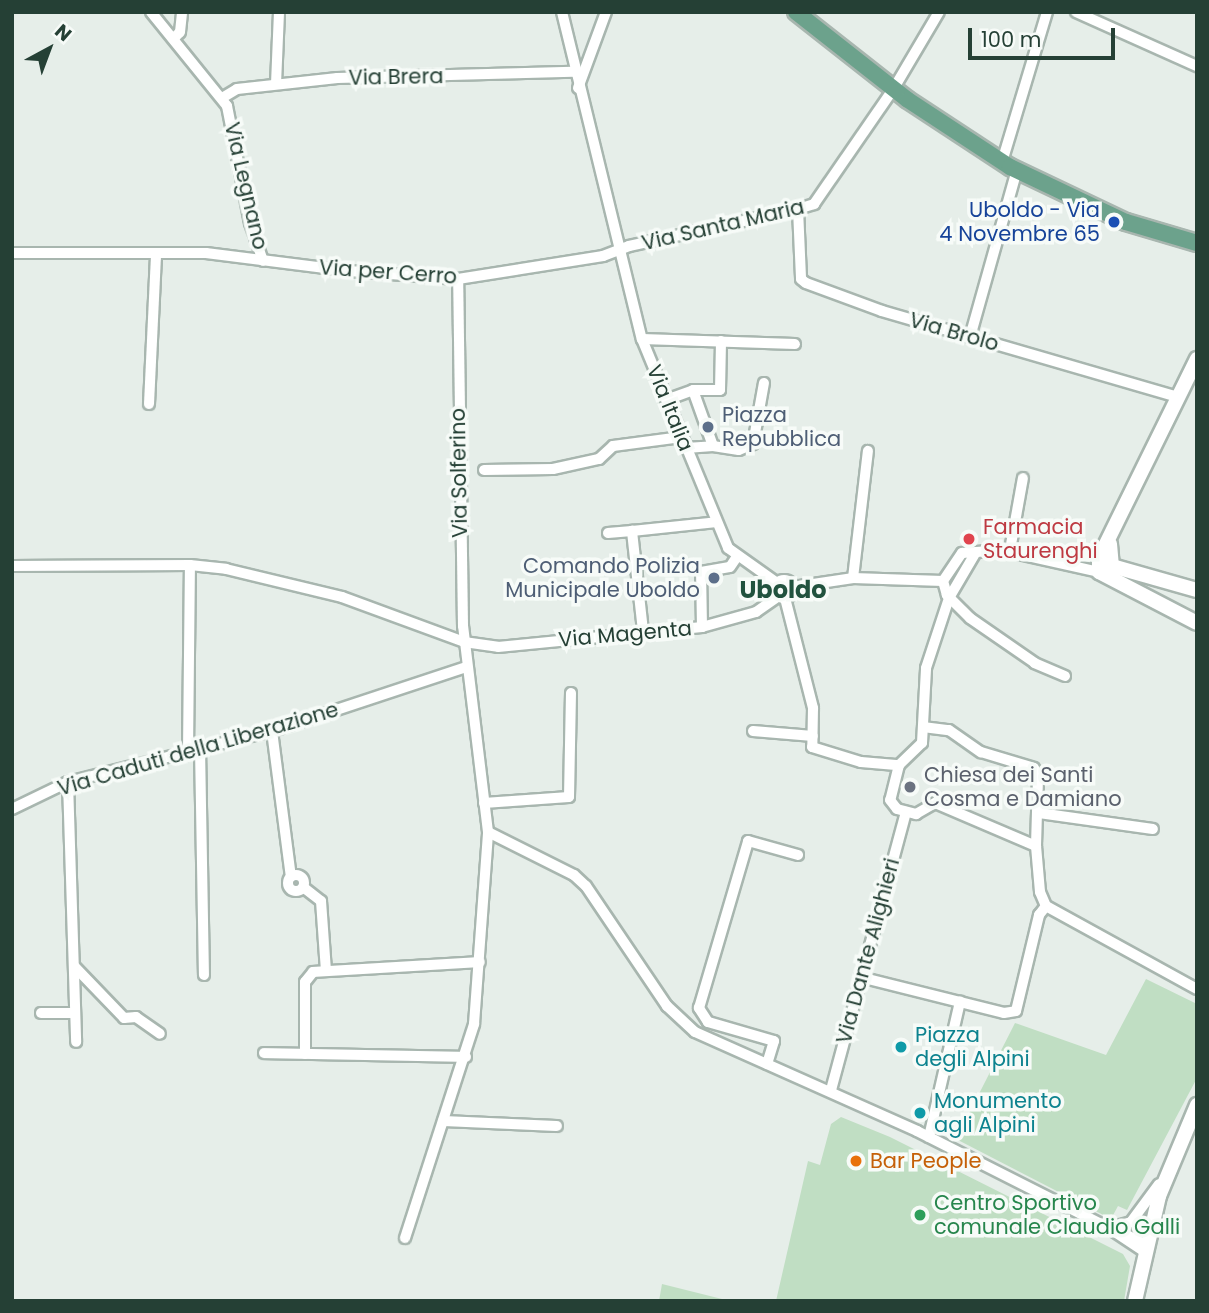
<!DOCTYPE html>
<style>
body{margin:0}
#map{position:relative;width:1209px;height:1313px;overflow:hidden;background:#e6eee9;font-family:Poppins,sans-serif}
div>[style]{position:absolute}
.green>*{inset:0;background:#c0dec3}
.roads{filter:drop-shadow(2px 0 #a8b6af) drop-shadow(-2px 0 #a8b6af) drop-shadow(0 2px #a8b6af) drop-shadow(0 -2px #a8b6af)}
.street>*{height:10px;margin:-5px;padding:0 5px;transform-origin:5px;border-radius:5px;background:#fff}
.street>.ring{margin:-5px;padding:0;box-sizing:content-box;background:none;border:10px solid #fff;border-radius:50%}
.secondary>*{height:14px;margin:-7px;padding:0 7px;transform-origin:7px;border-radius:7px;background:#fff}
.primary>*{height:16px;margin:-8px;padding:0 8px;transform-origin:8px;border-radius:8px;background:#6ca28c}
.dots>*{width:19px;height:19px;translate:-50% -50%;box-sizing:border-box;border:4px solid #f7fbf8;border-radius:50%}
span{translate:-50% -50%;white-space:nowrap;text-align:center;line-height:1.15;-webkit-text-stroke:7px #f7fbf8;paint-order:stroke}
.street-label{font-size:21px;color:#254035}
.transit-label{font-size:21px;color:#164399}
.right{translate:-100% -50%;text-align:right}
.service-label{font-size:21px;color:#4e5e75}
.left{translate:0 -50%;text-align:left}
.health-label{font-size:21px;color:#be3a42}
.worship-label{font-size:21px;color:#5b616d}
.culture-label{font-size:21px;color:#0d838f}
.food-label{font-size:21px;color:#c56008}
.leisure-label{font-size:21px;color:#27864d}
.quarter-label{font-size:24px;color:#21523e;font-weight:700}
.frame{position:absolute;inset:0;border:14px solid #254035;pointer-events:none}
.north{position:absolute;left:14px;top:14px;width:70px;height:70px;-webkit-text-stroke:5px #f7fbf8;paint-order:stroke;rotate:41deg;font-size:19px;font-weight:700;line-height:28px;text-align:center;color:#254035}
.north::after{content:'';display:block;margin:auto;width:24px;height:32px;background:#254035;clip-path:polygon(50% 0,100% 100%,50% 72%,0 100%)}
.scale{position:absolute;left:968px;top:28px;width:147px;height:32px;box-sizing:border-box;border:4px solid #254035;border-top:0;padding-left:9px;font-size:21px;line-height:24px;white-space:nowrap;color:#254035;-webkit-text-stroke:5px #f7fbf8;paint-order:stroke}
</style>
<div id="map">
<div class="green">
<i style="clip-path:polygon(1146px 979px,1197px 1004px,1197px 1078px,1127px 1210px,1118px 1206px,1111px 1219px,956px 1139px,1015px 1023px,1106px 1055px)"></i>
<i style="clip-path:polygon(841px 1117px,890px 1137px,1123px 1254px,1130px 1266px,1124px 1301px,776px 1301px,808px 1161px,820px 1165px,831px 1124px)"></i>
<i style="clip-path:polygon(662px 1284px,730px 1301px,659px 1301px)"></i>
</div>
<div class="roads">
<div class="street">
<i style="left:151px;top:12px;width:121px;rotate:51deg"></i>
<i style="left:227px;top:106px;width:119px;rotate:78.9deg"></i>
<i style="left:250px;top:223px;width:40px;rotate:71.1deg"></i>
<i style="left:562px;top:12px;width:337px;rotate:76.3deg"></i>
<i style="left:642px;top:339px;width:226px;rotate:67.6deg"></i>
<i style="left:728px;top:548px;width:60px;rotate:35.5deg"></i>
<i style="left:1076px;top:12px;width:133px;rotate:24.1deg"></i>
<i style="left:174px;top:38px;width:8px;rotate:-45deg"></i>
<i style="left:180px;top:32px;width:20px;rotate:-84deg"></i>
<i style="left:276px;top:84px;width:72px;rotate:-87.6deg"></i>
<i style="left:578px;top:88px;width:81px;rotate:-69.8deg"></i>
<i style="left:222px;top:98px;width:17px;rotate:-31deg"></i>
<i style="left:237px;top:89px;width:101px;rotate:-6.3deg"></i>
<i style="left:337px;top:78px;width:236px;rotate:-1.5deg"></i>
<i style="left:1002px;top:162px;width:157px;rotate:-73.3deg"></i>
<i style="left:798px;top:209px;width:70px;rotate:87.5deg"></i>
<i style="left:801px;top:279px;width:6px;rotate:39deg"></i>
<i style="left:806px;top:283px;width:81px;rotate:20.2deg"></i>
<i style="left:882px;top:311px;width:308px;rotate:16.2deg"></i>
<i style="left:12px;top:253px;width:194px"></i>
<i style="left:206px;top:253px;width:144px;rotate:7.2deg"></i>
<i style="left:349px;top:271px;width:109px;rotate:4.2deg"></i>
<i style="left:458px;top:279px;width:147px;rotate:-9deg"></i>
<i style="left:603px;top:256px;width:28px;rotate:-21deg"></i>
<i style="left:629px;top:246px;width:173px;rotate:-12.3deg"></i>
<i style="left:798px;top:209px;width:17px;rotate:-17deg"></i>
<i style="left:814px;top:204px;width:141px;rotate:-55.4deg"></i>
<i style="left:894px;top:88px;width:88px;rotate:-59.4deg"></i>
<i style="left:970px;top:337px;width:173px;rotate:-74.3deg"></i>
<i style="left:642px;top:339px;width:153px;rotate:1.9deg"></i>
<i style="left:666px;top:400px;width:29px;rotate:-20deg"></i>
<i style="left:693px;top:390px;width:27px"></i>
<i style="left:720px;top:390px;width:49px;rotate:-88.8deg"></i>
<i style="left:149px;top:404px;width:151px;rotate:-87.3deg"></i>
<i style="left:713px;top:446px;width:26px;rotate:9deg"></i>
<i style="left:739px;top:450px;width:15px;rotate:-23deg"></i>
<i style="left:753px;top:444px;width:62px;rotate:-79.8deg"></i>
<i style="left:686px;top:448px;width:27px;rotate:-4deg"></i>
<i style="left:713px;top:446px;width:59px;rotate:-109.7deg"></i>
<i style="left:484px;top:470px;width:69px;rotate:-0.8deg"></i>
<i style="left:553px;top:469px;width:47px;rotate:-12.3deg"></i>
<i style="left:599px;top:459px;width:19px;rotate:-43deg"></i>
<i style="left:613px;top:446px;width:69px;rotate:-7.5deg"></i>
<i style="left:608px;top:533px;width:24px;rotate:-5deg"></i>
<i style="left:1010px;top:550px;width:73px;rotate:-79.8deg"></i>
<i style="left:12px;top:566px;width:178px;rotate:-0.3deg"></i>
<i style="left:190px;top:565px;width:36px;rotate:6deg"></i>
<i style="left:226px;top:569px;width:119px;rotate:13.6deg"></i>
<i style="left:342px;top:597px;width:130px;rotate:20.2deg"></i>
<i style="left:464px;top:642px;width:34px;rotate:8deg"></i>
<i style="left:498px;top:647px;width:205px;rotate:-5.6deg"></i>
<i style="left:702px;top:627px;width:56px;rotate:-15.5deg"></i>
<i style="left:756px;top:612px;width:28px;rotate:-35deg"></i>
<i style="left:853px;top:578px;width:128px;rotate:-83.3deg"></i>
<i class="ring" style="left:775px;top:580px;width:8px;height:8px"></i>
<i style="left:793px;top:587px;width:61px;rotate:-8.5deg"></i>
<i style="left:853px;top:578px;width:90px;rotate:1.9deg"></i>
<i style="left:785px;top:598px;width:114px;rotate:75.7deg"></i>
<i style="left:813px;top:708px;width:39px;rotate:91deg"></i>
<i style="left:812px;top:747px;width:51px;rotate:17deg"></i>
<i style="left:861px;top:762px;width:38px;rotate:5deg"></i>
<i style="left:899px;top:765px;width:32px;rotate:-44deg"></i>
<i style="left:922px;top:743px;width:75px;rotate:-86.9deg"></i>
<i style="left:926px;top:668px;width:74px;rotate:-71.8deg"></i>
<i style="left:949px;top:598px;width:53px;rotate:-59.6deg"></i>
<i style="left:702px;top:627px;width:55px;rotate:-91deg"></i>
<i style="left:701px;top:572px;width:29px;rotate:-10deg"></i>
<i style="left:730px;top:567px;width:11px;rotate:-56deg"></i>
<i style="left:643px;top:631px;width:101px;rotate:-96.3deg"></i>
<i style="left:632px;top:531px;width:85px;rotate:-6deg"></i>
<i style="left:1065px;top:676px;width:33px;rotate:-157deg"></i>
<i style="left:1035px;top:663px;width:79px;rotate:-145.3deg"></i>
<i style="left:970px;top:618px;width:33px;rotate:-135deg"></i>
<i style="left:947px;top:595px;width:15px;rotate:-106deg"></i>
<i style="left:943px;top:581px;width:34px;rotate:-56deg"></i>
<i style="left:962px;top:553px;width:39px;rotate:-4deg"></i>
<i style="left:1001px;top:550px;width:100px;rotate:12.7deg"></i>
<i style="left:923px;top:727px;width:26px;rotate:7deg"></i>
<i style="left:949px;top:730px;width:39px;rotate:35deg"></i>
<i style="left:981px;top:752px;width:55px;rotate:16.8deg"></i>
<i style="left:1034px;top:768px;width:11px;rotate:68deg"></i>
<i style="left:1038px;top:778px;width:68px;rotate:91.7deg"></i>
<i style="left:272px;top:731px;width:147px;rotate:82.6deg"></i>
<i style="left:753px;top:731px;width:60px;rotate:4.8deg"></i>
<i style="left:200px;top:748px;width:227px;rotate:89deg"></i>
<i style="left:188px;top:751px;width:186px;rotate:-89.4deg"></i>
<i style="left:899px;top:765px;width:36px;rotate:104deg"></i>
<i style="left:890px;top:800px;width:11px;rotate:52deg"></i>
<i style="left:897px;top:809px;width:20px;rotate:15deg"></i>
<i style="left:916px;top:814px;width:22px;rotate:-30deg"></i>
<i style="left:935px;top:803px;width:110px;rotate:23.1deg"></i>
<i style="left:68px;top:782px;width:260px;rotate:88.2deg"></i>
<i style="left:484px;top:803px;width:85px;rotate:-4deg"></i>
<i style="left:569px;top:797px;width:104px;rotate:-88.9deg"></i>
<i style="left:12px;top:809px;width:62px;rotate:-25.7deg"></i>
<i style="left:68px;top:782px;width:218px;rotate:-14.1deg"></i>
<i style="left:279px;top:729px;width:197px;rotate:-18.3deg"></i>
<i style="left:1039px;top:813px;width:115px;rotate:8deg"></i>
<i style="left:488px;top:832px;width:96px;rotate:26.6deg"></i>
<i style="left:574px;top:875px;width:16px;rotate:43deg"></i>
<i style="left:586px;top:886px;width:145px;rotate:56deg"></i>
<i style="left:667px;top:1006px;width:38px;rotate:43deg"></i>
<i style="left:695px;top:1032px;width:243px;rotate:24deg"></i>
<i style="left:917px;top:1131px;width:215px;rotate:26.8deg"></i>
<i style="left:1109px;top:1228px;width:43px;rotate:33.7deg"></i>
<i style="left:1036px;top:846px;width:46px;rotate:85deg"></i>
<i style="left:1040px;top:892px;width:15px;rotate:67deg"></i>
<i style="left:1046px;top:906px;width:172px;rotate:28.8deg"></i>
<i class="ring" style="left:288px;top:875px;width:6px;height:6px"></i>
<i style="left:303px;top:887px;width:23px;rotate:38deg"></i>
<i style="left:321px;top:901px;width:69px;rotate:85.9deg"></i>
<i style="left:74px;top:966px;width:72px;rotate:46.1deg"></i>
<i style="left:124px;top:1018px;width:12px;rotate:-5deg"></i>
<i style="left:136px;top:1017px;width:29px;rotate:35deg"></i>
<i style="left:860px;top:977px;width:148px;rotate:14deg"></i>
<i style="left:1004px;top:1013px;width:12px;rotate:-9deg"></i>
<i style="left:1016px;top:1011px;width:99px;rotate:-76.5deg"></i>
<i style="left:1039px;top:915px;width:11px;rotate:-52deg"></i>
<i style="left:41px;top:1013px;width:33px"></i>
<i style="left:264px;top:1053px;width:202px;rotate:1.1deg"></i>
<i style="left:305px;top:1054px;width:72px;rotate:-90deg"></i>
<i style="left:305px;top:982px;width:13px;rotate:-51deg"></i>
<i style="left:313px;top:972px;width:167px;rotate:-3.4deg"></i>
<i style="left:767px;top:1064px;width:24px;rotate:-73deg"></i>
<i style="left:774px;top:1041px;width:69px;rotate:-163.9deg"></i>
<i style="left:708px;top:1022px;width:17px;rotate:-123deg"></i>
<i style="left:699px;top:1008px;width:174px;rotate:-73.6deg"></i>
<i style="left:748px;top:841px;width:52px;rotate:15.6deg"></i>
<i style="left:831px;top:1090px;width:288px;rotate:-74.9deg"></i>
<i style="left:443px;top:1121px;width:114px;rotate:2.5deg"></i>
<i style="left:929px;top:1137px;width:139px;rotate:-77.1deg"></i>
<i style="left:1109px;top:1228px;width:23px;rotate:-15deg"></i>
<i style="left:1131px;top:1222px;width:47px;rotate:-53.6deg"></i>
<i style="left:1115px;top:1229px;width:35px;rotate:27deg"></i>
<i style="left:405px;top:1238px;width:225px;rotate:-72.1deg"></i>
<i style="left:474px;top:1024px;width:193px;rotate:-85.8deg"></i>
<i style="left:488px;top:832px;width:208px;rotate:-96.9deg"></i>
<i style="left:463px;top:626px;width:347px;rotate:-90.8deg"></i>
</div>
<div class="secondary">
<i style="left:1110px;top:544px;width:22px;rotate:85deg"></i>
<i style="left:1112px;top:566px;width:88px;rotate:15.8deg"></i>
<i style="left:1099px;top:572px;width:14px;rotate:-90deg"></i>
<i style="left:1099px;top:558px;width:222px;rotate:-63.8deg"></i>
<i style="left:1099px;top:572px;width:110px;rotate:27.5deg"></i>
<i style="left:1135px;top:1301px;width:108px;rotate:-77.1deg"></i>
<i style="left:1159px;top:1196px;width:99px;rotate:-67.3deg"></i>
</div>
<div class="primary">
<i style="left:796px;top:12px;width:142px;rotate:38.2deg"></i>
<i style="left:908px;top:100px;width:122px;rotate:33.3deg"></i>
<i style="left:1010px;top:167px;width:128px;rotate:25.4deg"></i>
<i style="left:1126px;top:222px;width:74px;rotate:16.5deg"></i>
</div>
</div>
<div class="dots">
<i style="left:1114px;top:222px;background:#1a4fb4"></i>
<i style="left:708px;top:427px;background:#5c6f8a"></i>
<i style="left:969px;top:539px;background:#e0444e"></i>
<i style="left:714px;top:578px;background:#5c6f8a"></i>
<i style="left:910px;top:787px;background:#6b7280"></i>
<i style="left:901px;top:1047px;background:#0f9aa8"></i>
<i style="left:920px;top:1113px;background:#0f9aa8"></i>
<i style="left:856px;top:1161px;background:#e8710a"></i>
<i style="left:920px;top:1215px;background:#2e9e5b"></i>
</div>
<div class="street-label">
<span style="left:396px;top:77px;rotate:-1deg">Via Brera</span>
<span style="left:246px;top:186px;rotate:77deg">Via Legnano</span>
<span style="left:723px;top:225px;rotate:-13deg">Via Santa Maria</span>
<span style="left:388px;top:272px;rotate:4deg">Via per Cerro</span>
<span style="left:954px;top:332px;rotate:16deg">Via Brolo</span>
<span style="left:670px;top:408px;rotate:68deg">Via Italia</span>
<span style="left:459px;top:473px;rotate:-91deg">Via Solferino</span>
<span style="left:625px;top:634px;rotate:-5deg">Via Magenta</span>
<span style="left:198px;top:749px;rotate:-16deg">Via Caduti della Liberazione</span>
<span style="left:868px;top:951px;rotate:-75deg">Via Dante Alighieri</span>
</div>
<div class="transit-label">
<span class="right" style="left:1100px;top:222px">Uboldo - Via<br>4 Novembre 65</span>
</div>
<div class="service-label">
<span class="left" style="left:722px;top:427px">Piazza<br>Repubblica</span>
<span class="right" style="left:700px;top:578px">Comando Polizia<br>Municipale Uboldo</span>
</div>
<div class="health-label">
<span class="left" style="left:983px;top:539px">Farmacia<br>Staurenghi</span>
</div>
<div class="worship-label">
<span class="left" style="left:924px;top:787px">Chiesa dei Santi<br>Cosma e Damiano</span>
</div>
<div class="culture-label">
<span class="left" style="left:915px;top:1047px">Piazza<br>degli Alpini</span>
<span class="left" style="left:934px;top:1113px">Monumento<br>agli Alpini</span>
</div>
<div class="food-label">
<span class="left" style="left:870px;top:1161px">Bar People</span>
</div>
<div class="leisure-label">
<span class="left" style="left:934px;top:1215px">Centro Sportivo<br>comunale Claudio Galli</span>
</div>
<div class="quarter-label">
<span style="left:783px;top:590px">Uboldo</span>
</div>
<div class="frame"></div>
<div class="north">N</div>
<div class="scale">100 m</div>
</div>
